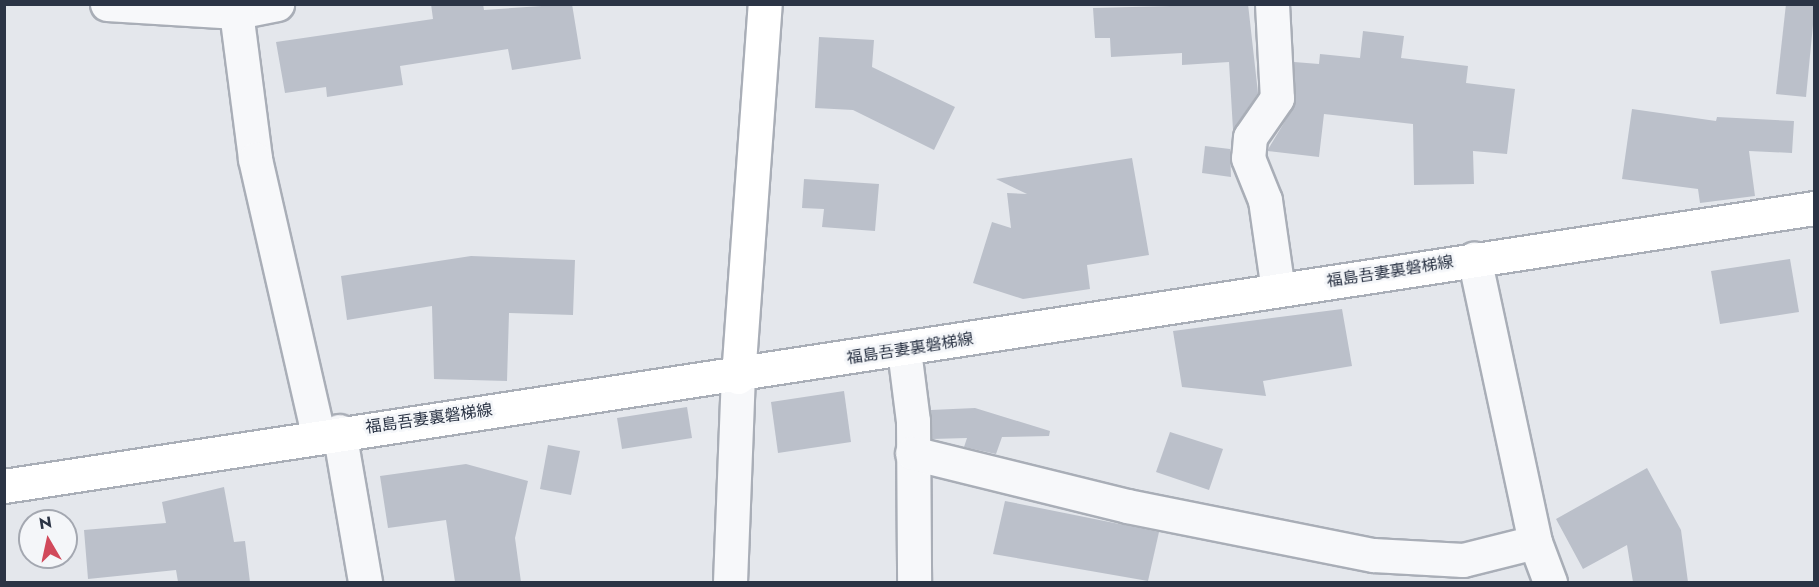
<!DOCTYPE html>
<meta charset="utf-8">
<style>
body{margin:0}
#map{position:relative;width:1819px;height:587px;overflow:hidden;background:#e4e7ec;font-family:Jost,"Noto Sans JP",sans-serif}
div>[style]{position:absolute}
.building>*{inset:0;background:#bbc0ca}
.roads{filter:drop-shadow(2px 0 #a9aeb7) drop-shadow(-2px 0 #a9aeb7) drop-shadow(0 2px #a9aeb7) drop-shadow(0 -2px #a9aeb7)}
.street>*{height:33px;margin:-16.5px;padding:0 16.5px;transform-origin:16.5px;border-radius:16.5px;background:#f7f8fa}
.secondary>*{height:33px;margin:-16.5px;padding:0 16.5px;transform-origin:16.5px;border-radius:16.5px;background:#fff}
.primary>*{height:33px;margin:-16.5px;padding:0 16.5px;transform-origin:16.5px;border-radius:16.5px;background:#fff}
span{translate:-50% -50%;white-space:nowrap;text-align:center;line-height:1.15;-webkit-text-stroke:5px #f4f6f9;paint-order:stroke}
.street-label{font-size:16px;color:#2b3445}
.frame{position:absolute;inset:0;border:6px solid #2b3445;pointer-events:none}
.north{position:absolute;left:18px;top:509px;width:60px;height:60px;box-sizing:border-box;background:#f4f6f9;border:2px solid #a4a8b1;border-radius:50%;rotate:351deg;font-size:16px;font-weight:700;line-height:24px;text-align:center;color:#2b3445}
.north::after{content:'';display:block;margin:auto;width:21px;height:27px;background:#d1495b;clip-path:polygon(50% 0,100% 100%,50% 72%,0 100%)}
</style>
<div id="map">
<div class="building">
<i style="clip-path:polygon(431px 4px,483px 4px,484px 10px,572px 4px,581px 59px,512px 70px,508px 49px,400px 66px,403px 85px,327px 97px,326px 87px,285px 93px,276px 42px,433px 19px)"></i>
<i style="clip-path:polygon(1248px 4px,1258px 93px,1233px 130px,1229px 62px,1182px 65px,1182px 53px,1111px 57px,1110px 38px,1095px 38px,1093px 8px)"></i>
<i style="clip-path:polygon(1786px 4px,1815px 4px,1806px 97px,1776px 94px)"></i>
<i style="clip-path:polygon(1363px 31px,1404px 36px,1401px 58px,1468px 66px,1466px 83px,1515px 89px,1507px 154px,1473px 151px,1474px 184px,1414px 185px,1413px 124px,1324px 114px,1319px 157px,1267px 151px,1293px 108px,1294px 62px,1319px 64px,1320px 54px,1360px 58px)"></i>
<i style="clip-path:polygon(819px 37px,874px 40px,872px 67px,955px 107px,934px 150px,853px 110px,815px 108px)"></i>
<i style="clip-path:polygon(1632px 109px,1716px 121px,1717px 117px,1794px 121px,1792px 153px,1749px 151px,1755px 196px,1700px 203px,1698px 189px,1622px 179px)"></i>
<i style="clip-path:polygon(1205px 146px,1230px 149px,1231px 177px,1202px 173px)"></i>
<i style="clip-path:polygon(1132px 158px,1149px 255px,1087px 265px,1090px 289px,1023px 299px,973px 283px,992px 222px,1011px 228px,1007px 193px,1027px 194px,996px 179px)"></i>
<i style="clip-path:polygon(804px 179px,879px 184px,875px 231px,822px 227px,824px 209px,802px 208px)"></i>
<i style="clip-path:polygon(471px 256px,575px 260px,573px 315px,509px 313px,507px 381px,434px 379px,432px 306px,347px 320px,341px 276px)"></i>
<i style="clip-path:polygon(1790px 259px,1799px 312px,1720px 324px,1711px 271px)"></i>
<i style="clip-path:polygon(1342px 309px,1352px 366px,1263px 381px,1266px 396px,1182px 387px,1173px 331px)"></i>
<i style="clip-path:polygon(844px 391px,851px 442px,778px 453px,771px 402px)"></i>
<i style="clip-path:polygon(687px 407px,692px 438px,622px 449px,617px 418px)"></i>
<i style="clip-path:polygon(975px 408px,1050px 431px,1049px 436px,1002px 437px,996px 454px,964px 447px,967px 438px,932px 439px,931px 410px)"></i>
<i style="clip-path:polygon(1170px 432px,1223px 449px,1209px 490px,1156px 472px)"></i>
<i style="clip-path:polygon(548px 445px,580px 451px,571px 495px,540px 489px)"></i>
<i style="clip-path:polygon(466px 464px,528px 481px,515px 538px,521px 582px,455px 582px,446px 520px,388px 528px,380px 476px)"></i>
<i style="clip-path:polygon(1647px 468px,1681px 530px,1688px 582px,1633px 582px,1627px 545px,1583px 569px,1556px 519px)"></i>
<i style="clip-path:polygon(224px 487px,234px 542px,245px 541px,250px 582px,178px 582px,176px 570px,88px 579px,84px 530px,166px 523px,162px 502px)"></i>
<i style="clip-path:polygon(1005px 501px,1159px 532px,1148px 581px,993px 554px)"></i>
</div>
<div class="roads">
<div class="street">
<i style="left:107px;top:4px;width:130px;rotate:3.5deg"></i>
<i style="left:237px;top:12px;width:41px;rotate:-11.3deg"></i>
<i style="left:235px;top:4px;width:156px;rotate:82.6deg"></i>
<i style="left:255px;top:159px;width:282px;rotate:77.1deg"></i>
<i style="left:1272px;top:4px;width:94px;rotate:87deg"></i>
<i style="left:1277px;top:98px;width:47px;rotate:124.7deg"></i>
<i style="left:1250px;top:137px;width:21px;rotate:95deg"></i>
<i style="left:1248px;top:158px;width:45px;rotate:68deg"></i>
<i style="left:1265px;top:200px;width:91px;rotate:81.8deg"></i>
<i style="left:904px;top:350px;width:72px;rotate:82.8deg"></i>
<i style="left:913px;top:421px;width:161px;rotate:89.6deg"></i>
<i style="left:339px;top:431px;width:153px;rotate:80.2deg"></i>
<i style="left:912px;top:453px;width:221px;rotate:13.8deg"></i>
<i style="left:1127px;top:506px;width:251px;rotate:11.3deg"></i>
<i style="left:1373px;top:555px;width:90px;rotate:3.2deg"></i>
<i style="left:1463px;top:560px;width:74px;rotate:-14deg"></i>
<i style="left:1535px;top:542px;width:290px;rotate:-102.1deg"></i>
<i style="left:1535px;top:542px;width:43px;rotate:69.4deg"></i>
<i style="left:730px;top:582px;width:205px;rotate:-87.8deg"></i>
</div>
<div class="secondary">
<i style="left:738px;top:377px;width:374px;rotate:-85.9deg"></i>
</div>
<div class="primary">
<i style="left:4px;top:486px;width:1831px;rotate:-8.73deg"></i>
</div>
</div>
<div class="street-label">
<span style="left:1390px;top:272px;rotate:-9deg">福島吾妻裏磐梯線</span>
<span style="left:910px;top:349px;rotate:-9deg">福島吾妻裏磐梯線</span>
<span style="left:429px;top:419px;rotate:-8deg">福島吾妻裏磐梯線</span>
</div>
<div class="frame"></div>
<div class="north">N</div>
</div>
